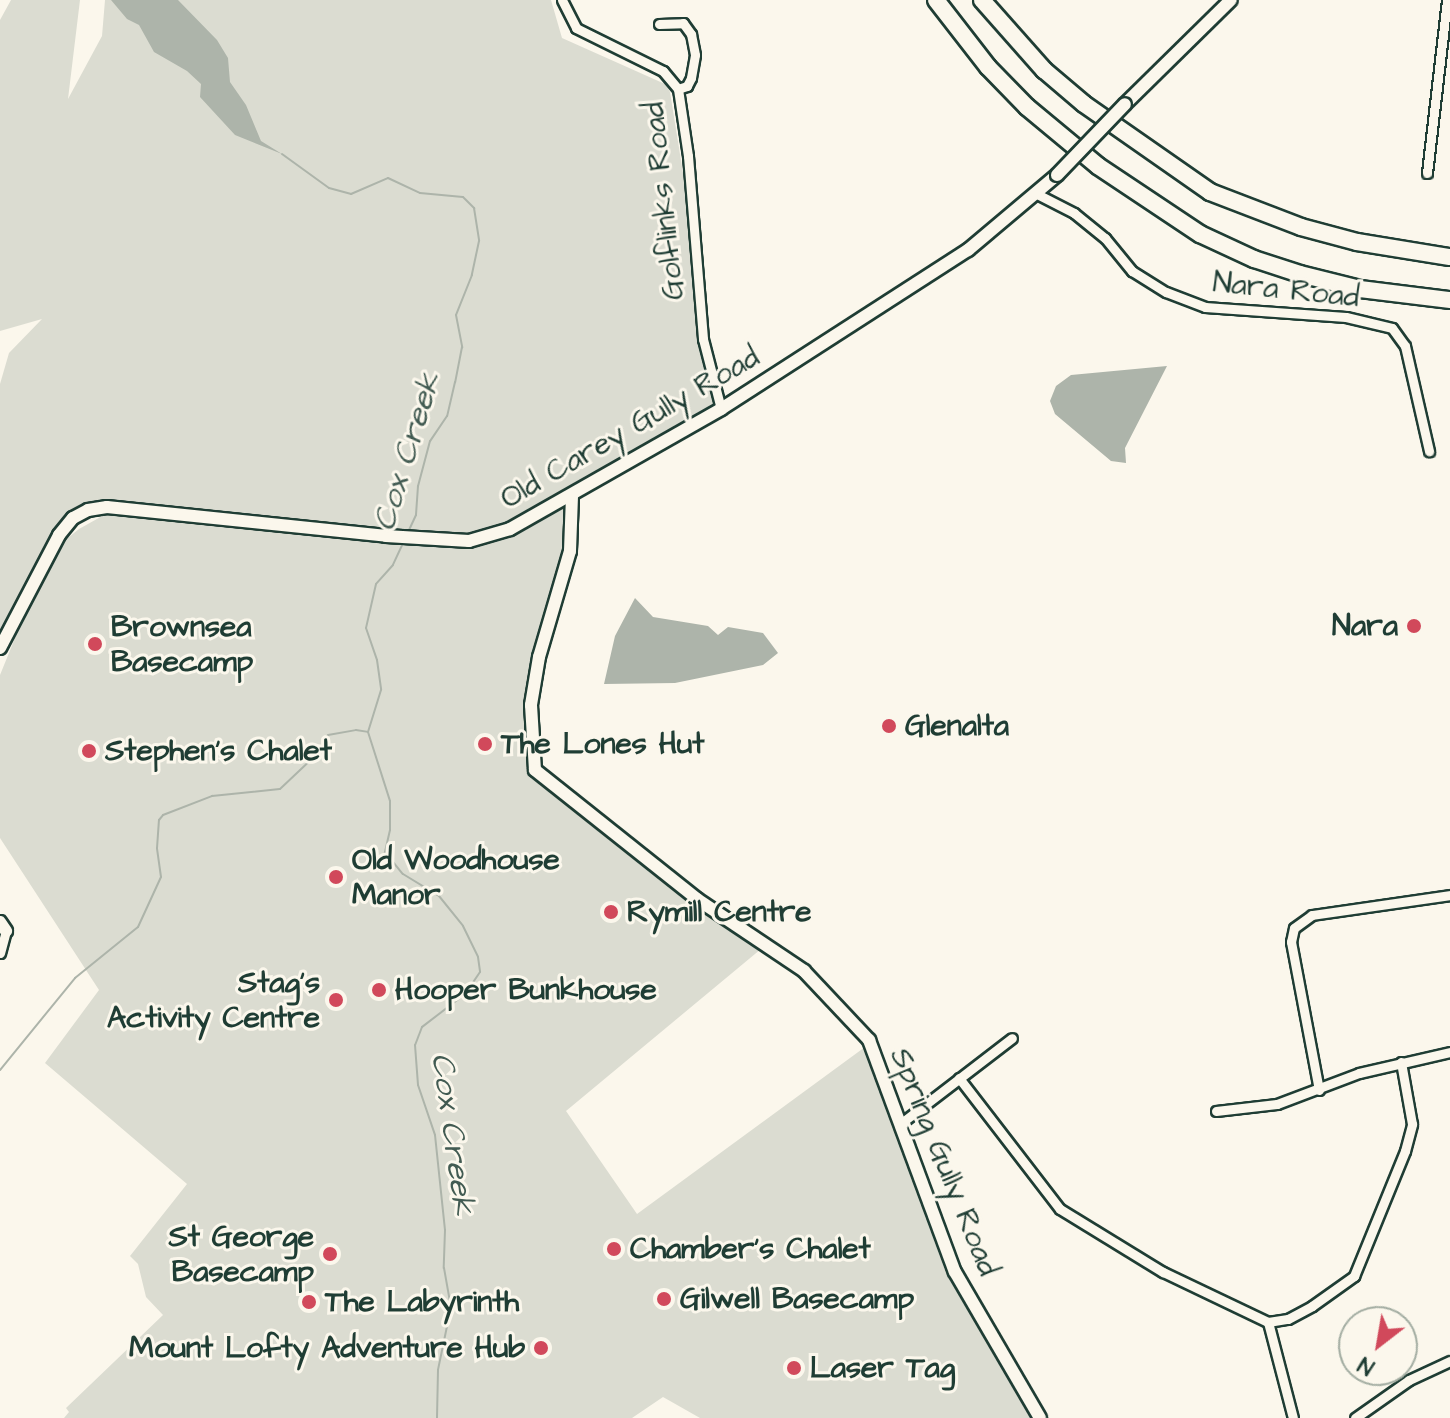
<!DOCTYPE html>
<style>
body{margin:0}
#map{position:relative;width:1450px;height:1418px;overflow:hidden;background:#fbf7ec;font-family:"Architects Daughter",sans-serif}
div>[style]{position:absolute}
.green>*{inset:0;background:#dbdcd1}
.water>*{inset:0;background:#adb4aa}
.stream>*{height:2px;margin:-1px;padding:0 1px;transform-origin:1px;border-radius:1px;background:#adb4aa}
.roads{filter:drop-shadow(2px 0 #1f3d34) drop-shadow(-2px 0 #1f3d34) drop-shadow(0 2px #1f3d34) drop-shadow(0 -2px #1f3d34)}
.minor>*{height:9px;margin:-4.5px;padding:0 4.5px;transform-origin:4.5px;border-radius:4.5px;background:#fbf7ec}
.secondary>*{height:12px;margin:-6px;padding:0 6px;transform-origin:6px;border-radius:6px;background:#fbf7ec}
.motorway>*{height:16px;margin:-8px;padding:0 8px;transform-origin:8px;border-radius:8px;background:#fbf7ec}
.bridges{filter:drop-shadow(2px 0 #1f3d34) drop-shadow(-2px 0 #1f3d34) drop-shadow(0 2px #1f3d34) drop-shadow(0 -2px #1f3d34)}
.secondary-bridge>*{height:12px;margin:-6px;padding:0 6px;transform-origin:6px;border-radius:6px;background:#fbf7ec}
.dots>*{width:22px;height:22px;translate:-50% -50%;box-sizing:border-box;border:4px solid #fbf7ec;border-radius:50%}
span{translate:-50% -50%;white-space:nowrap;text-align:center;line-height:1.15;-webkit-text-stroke:6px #fbf7ec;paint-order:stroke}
.street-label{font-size:30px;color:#1f3d34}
.poi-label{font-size:30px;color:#1f3d34;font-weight:700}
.right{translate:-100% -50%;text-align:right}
.left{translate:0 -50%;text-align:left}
.water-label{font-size:32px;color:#425b52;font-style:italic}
.north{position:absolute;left:1338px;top:1306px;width:80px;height:80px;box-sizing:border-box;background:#fbf7ec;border:2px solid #a3ada2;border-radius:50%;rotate:211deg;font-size:22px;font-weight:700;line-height:32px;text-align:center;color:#1f3d34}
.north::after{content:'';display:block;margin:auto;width:28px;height:36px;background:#d1495b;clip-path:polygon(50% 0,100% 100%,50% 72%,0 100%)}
</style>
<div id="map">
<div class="green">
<i style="clip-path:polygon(11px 0,80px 0,68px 99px,102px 36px,105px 0,551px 0,562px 38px,665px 84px,670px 92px,721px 409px,572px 496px,570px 551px,539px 657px,531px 705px,533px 758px,535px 770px,544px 780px,697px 899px,767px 944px,566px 1111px,637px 1214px,865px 1047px,946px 1273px,1032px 1418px,700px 1418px,663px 1397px,632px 1418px,64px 1418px,69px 1412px,66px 1408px,163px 1315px,146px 1297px,138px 1264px,130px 1256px,187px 1184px,45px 1063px,99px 990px,0 838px,0 675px,50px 552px,79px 529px,113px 510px,260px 523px,107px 507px,88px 511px,73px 518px,59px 535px,0 648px,0 384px,9px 353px,42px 319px,0 331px,0 20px)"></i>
</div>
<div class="water">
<i style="clip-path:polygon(111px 0,178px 0,217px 40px,228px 58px,230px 82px,246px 105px,261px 141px,282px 154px,235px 135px,200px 97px,201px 84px,187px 71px,154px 52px,139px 25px,127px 19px)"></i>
<i style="clip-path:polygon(1167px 366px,1125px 448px,1126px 463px,1111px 461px,1055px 414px,1050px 401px,1056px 386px,1071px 375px)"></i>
<i style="clip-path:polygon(635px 598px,653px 617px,708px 626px,718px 635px,728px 627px,763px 633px,778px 653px,763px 665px,675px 683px,604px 684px,615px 636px)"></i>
</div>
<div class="stream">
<i style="left:282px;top:154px;width:58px;rotate:35.9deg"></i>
<i style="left:329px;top:188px;width:23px;rotate:15deg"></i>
<i style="left:351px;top:194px;width:40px;rotate:-23.4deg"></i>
<i style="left:388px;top:178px;width:35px;rotate:25deg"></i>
<i style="left:420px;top:193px;width:43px;rotate:5.3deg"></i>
<i style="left:463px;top:197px;width:16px;rotate:45deg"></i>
<i style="left:474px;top:208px;width:33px;rotate:81deg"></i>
<i style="left:479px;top:241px;width:35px;rotate:102deg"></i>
<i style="left:472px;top:275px;width:43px;rotate:111.8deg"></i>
<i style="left:456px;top:315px;width:33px;rotate:79deg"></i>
<i style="left:462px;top:347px;width:36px;rotate:101deg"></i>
<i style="left:455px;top:382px;width:35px;rotate:103deg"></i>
<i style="left:447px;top:416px;width:30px;rotate:124deg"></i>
<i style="left:430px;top:441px;width:47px;rotate:104.9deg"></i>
<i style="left:418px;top:486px;width:29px;rotate:94deg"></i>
<i style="left:416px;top:515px;width:19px;rotate:115deg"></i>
<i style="left:404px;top:541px;width:26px;rotate:115deg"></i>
<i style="left:393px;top:565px;width:25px;rotate:132deg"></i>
<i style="left:376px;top:584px;width:45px;rotate:102.8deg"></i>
<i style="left:366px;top:628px;width:34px;rotate:71deg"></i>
<i style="left:377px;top:660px;width:30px;rotate:82deg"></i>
<i style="left:381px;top:690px;width:44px;rotate:107.2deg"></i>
<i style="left:368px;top:732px;width:72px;rotate:72.3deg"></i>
<i style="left:390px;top:801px;width:29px;rotate:90deg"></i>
<i style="left:390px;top:830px;width:23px;rotate:103deg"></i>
<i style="left:385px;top:852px;width:28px;rotate:51deg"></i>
<i style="left:403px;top:874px;width:42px;rotate:31.4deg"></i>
<i style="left:439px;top:896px;width:38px;rotate:51deg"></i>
<i style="left:463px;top:926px;width:34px;rotate:64deg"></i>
<i style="left:478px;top:957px;width:15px;rotate:82deg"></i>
<i style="left:480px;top:972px;width:27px;rotate:124deg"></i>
<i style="left:465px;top:994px;width:54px;rotate:142.5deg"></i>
<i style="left:422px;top:1027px;width:19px;rotate:111deg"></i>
<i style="left:415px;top:1045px;width:40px;rotate:85.7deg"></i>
<i style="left:418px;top:1085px;width:53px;rotate:71.2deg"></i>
<i style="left:435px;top:1135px;width:96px;rotate:84deg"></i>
<i style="left:445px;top:1230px;width:38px;rotate:92deg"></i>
<i style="left:444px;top:1268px;width:40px;rotate:80deg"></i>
<i style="left:451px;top:1307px;width:64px;rotate:101.7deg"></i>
<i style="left:438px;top:1370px;width:48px;rotate:91.2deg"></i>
<i style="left:0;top:1070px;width:119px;rotate:-50.8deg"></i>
<i style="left:75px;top:978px;width:81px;rotate:-39deg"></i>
<i style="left:138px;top:927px;width:55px;rotate:-65.3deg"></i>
<i style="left:161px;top:877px;width:29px;rotate:-98deg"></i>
<i style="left:157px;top:848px;width:28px;rotate:-86deg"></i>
<i style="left:159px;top:820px;width:6px;rotate:-51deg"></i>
<i style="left:163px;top:815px;width:53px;rotate:-21.2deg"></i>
<i style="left:212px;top:796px;width:68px;rotate:-5.9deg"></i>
<i style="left:280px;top:789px;width:50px;rotate:-43.4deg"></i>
<i style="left:316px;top:755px;width:23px;rotate:-59deg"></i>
<i style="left:328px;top:735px;width:28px;rotate:-10deg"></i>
<i style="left:356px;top:730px;width:12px;rotate:9deg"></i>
</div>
<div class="roads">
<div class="minor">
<i style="left:562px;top:0;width:31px;rotate:63deg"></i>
<i style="left:576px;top:28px;width:97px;rotate:26.3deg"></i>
<i style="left:663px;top:71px;width:23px;rotate:50deg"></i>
<i style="left:678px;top:89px;width:68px;rotate:81.5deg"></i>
<i style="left:688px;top:156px;width:184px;rotate:85.3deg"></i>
<i style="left:703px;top:339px;width:72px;rotate:75.6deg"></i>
<i style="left:659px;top:24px;width:24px;rotate:-2deg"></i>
<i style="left:683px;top:23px;width:14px;rotate:54deg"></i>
<i style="left:691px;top:34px;width:21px;rotate:79deg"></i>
<i style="left:695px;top:55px;width:23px;rotate:100deg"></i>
<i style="left:691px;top:78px;width:9px;rotate:117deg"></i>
<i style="left:687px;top:86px;width:9px;rotate:162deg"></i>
<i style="left:1427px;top:173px;width:174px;rotate:-83.4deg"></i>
<i style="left:1035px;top:193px;width:44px;rotate:27.1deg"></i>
<i style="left:1074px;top:213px;width:40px;rotate:39deg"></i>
<i style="left:1105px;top:238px;width:43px;rotate:50.7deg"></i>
<i style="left:1132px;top:271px;width:40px;rotate:32deg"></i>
<i style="left:1166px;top:292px;width:42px;rotate:21deg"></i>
<i style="left:1205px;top:307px;width:141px;rotate:4.1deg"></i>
<i style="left:1346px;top:317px;width:47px;rotate:13.4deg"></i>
<i style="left:1392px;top:328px;width:22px;rotate:54deg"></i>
<i style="left:1405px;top:346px;width:108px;rotate:77.1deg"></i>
<i style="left:0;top:953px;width:23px;rotate:-75deg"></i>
<i style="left:959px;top:1078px;width:165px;rotate:52.4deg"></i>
<i style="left:1060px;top:1209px;width:121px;rotate:31.5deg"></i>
<i style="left:1163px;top:1272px;width:116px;rotate:25.5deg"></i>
<i style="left:1268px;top:1322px;width:99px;rotate:75.4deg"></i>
<i style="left:1319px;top:1090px;width:151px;rotate:-100.7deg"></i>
<i style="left:1291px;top:942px;width:14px;rotate:-78deg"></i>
<i style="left:1294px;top:928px;width:22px;rotate:-36deg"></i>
<i style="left:1312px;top:915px;width:139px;rotate:-8.2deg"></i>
<i style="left:1216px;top:1111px;width:61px;rotate:-6.5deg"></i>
<i style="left:1277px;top:1104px;width:88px;rotate:-20.7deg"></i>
<i style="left:1359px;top:1073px;width:93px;rotate:-13deg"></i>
<i style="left:900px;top:1124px;width:141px;rotate:-37.5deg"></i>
<i style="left:1268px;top:1322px;width:20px;rotate:-9deg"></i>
<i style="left:1288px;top:1319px;width:27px;rotate:-28deg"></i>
<i style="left:1312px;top:1306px;width:52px;rotate:-35.5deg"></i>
<i style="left:1354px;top:1276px;width:135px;rotate:-67.8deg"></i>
<i style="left:1405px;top:1151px;width:28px;rotate:-75deg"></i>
<i style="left:1412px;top:1124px;width:63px;rotate:-100.1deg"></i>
<i style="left:1355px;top:1418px;width:66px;rotate:-35.1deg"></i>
<i style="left:1409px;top:1380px;width:45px;rotate:-24.9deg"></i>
</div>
<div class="secondary">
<i style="left:1125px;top:104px;width:148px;rotate:-44.5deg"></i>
<i style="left:572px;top:496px;width:55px;rotate:92.1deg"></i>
<i style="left:570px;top:551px;width:110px;rotate:106.3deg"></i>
<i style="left:539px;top:657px;width:49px;rotate:99.5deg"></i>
<i style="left:531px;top:705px;width:65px;rotate:86.5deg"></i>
<i style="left:535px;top:770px;width:207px;rotate:38.5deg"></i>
<i style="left:697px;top:899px;width:129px;rotate:33.9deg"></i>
<i style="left:804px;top:971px;width:95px;rotate:46.7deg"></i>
<i style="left:869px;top:1040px;width:247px;rotate:69.7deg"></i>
<i style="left:955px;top:1272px;width:169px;rotate:59.8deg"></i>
<i style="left:0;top:648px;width:127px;rotate:-62.4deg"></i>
<i style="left:59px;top:535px;width:22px;rotate:-51deg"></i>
<i style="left:73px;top:518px;width:17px;rotate:-28deg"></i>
<i style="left:88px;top:510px;width:19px;rotate:-9deg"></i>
<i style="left:107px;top:507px;width:281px;rotate:5.9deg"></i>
<i style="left:386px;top:536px;width:83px;rotate:3.4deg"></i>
<i style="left:469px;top:541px;width:43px;rotate:-16.3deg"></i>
<i style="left:510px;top:529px;width:243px;rotate:-29.6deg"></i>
<i style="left:721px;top:409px;width:294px;rotate:-32.8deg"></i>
<i style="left:968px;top:250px;width:116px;rotate:-40.1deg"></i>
<i style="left:0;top:922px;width:11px;rotate:56deg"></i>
</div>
<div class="motorway">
<i style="left:936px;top:0;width:85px;rotate:52.2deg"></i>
<i style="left:988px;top:67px;width:56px;rotate:45.7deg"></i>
<i style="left:1027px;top:107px;width:92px;rotate:39.7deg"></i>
<i style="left:1098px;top:166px;width:123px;rotate:33.7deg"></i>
<i style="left:1200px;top:234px;width:60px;rotate:24.8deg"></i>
<i style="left:1254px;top:259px;width:48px;rotate:18.1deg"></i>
<i style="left:1300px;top:274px;width:62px;rotate:14deg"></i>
<i style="left:1360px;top:289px;width:91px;rotate:7deg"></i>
<i style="left:982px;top:0;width:94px;rotate:48.5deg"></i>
<i style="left:1044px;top:70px;width:52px;rotate:40.4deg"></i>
<i style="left:1084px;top:104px;width:154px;rotate:34.9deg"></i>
<i style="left:1210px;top:192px;width:97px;rotate:21deg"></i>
<i style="left:1301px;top:227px;width:58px;rotate:15deg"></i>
<i style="left:1357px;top:242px;width:94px;rotate:9.2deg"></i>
</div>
</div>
<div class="bridges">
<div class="secondary-bridge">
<i style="left:1057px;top:175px;width:98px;rotate:-46.2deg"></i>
</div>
</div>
<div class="dots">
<i style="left:1414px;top:626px;background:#d1495b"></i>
<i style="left:95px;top:644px;background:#d1495b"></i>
<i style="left:889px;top:726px;background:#d1495b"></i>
<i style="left:485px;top:744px;background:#d1495b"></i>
<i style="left:89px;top:751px;background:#d1495b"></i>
<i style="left:336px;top:877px;background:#d1495b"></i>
<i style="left:611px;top:912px;background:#d1495b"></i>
<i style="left:379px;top:990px;background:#d1495b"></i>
<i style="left:336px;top:1000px;background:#d1495b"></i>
<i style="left:614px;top:1249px;background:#d1495b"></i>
<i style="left:330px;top:1254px;background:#d1495b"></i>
<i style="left:664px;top:1299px;background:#d1495b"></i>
<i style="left:309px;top:1302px;background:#d1495b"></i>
<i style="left:541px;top:1348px;background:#d1495b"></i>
<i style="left:794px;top:1368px;background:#d1495b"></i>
</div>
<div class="street-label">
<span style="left:664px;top:201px;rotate:-96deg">Golflinks Road</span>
<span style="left:1286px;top:290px;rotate:6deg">Nara Road</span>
<span style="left:630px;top:428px;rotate:-30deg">Old Carey Gully Road</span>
<span style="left:944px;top:1162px;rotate:68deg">Spring Gully Road</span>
</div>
<div class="poi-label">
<span class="right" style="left:1398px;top:626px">Nara</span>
<span class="left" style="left:111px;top:644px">Brownsea<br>Basecamp</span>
<span class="left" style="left:905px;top:726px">Glenalta</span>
<span class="left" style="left:501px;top:744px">The Lones Hut</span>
<span class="left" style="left:105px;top:751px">Stephen's Chalet</span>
<span class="left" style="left:352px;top:877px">Old Woodhouse<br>Manor</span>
<span class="left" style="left:627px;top:912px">Rymill Centre</span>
<span class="right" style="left:320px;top:1000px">Stag's<br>Activity Centre</span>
<span class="left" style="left:395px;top:990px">Hooper Bunkhouse</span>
<span class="right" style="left:314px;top:1254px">St George<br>Basecamp</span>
<span class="left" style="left:630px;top:1249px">Chamber's Chalet</span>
<span class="left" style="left:680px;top:1299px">Gilwell Basecamp</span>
<span class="left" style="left:325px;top:1302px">The Labyrinth</span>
<span class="right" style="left:525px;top:1348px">Mount Lofty Adventure Hub</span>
<span class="left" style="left:810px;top:1368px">Laser Tag</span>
</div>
<div class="water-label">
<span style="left:408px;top:452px;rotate:-73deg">Cox Creek</span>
<span style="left:452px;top:1134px;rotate:82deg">Cox Creek</span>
</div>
<div class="north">N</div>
</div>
